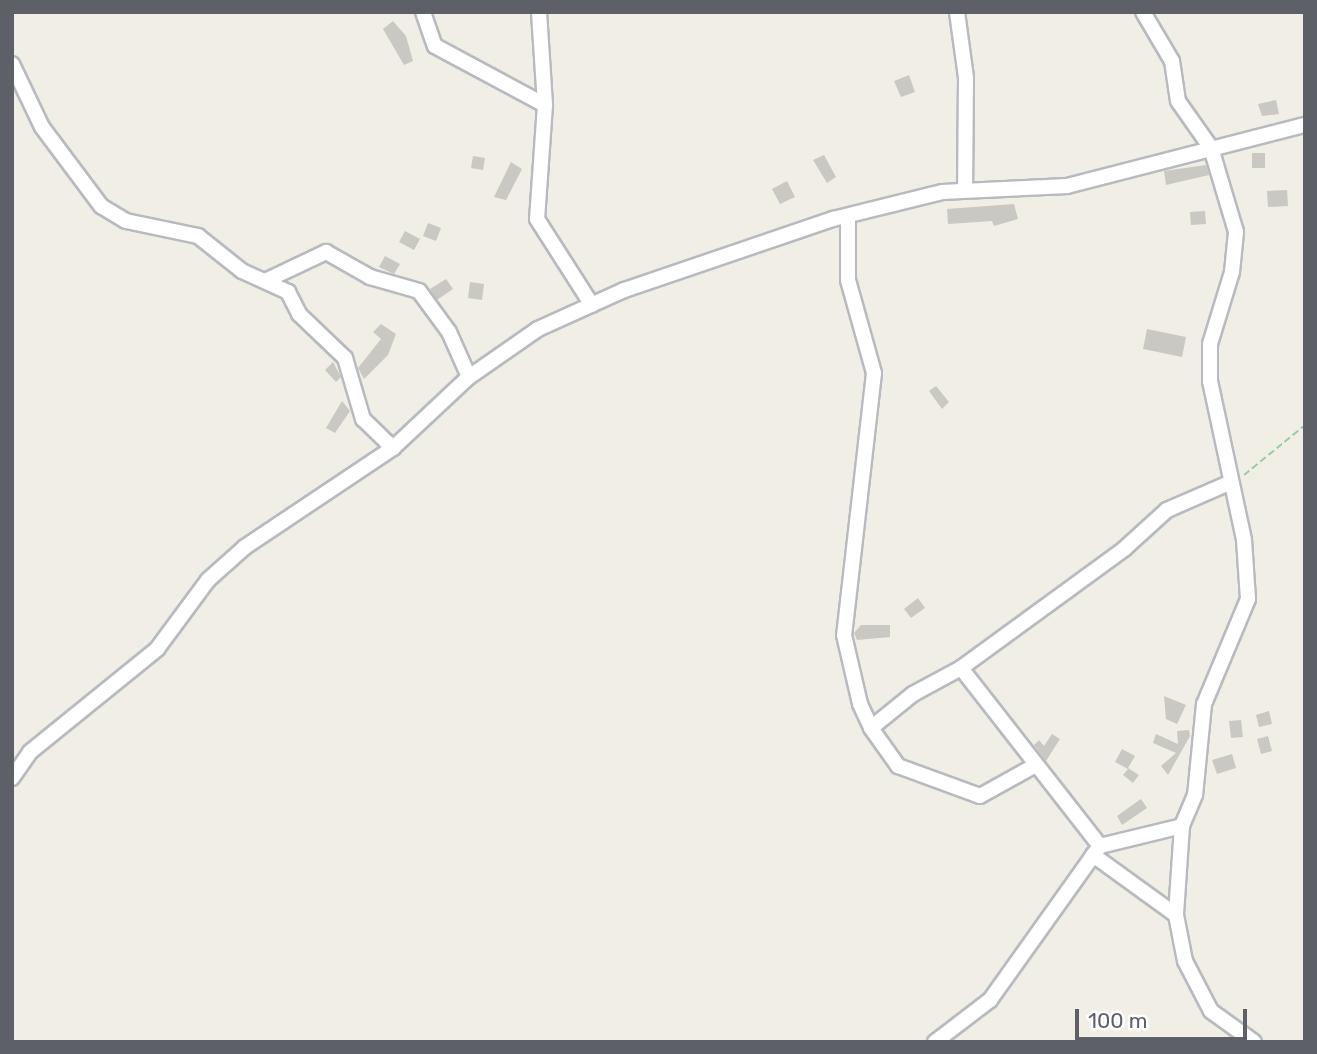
<!DOCTYPE html>
<style>
body{margin:0}
#map{position:relative;width:1317px;height:1054px;overflow:hidden;background:#f0eee5;font-family:Rubik,sans-serif}
div>[style]{position:absolute}
.building>*{inset:0;background:#cac8c2}
.path>*{height:2px;margin-top:-1px;transform-origin:0;background:repeating-linear-gradient(90deg,#9ac9aa 0 7px,transparent 0 10.5px)}
.roads{filter:drop-shadow(2px 0 #b7babf) drop-shadow(-2px 0 #b7babf) drop-shadow(0 2px #b7babf) drop-shadow(0 -2px #b7babf)}
.minor>*{height:14px;margin:-7px;padding:0 7px;transform-origin:7px;border-radius:7px;background:#fff}
span{translate:-50% -50%;white-space:nowrap;text-align:center;line-height:1.15;-webkit-text-stroke:7px #fff;paint-order:stroke}
.frame{position:absolute;inset:0;border:14px solid #5d6066;pointer-events:none}
.scale{position:absolute;left:1075px;top:1009px;width:172px;height:32px;box-sizing:border-box;border:4px solid #5d6066;border-top:0;padding-left:9px;font-size:21px;line-height:24px;white-space:nowrap;color:#5d6066;-webkit-text-stroke:5px #fff;paint-order:stroke}
</style>
<div id="map">
<div class="building">
<i style="clip-path:polygon(393px 21px,406px 36px,413px 61px,404px 65px,383px 29px)"></i>
<i style="clip-path:polygon(909px 75px,915px 92px,901px 97px,894px 81px)"></i>
<i style="clip-path:polygon(1276px 100px,1279px 114px,1262px 116px,1258px 104px)"></i>
<i style="clip-path:polygon(1252px 153px,1265px 153px,1265px 168px,1252px 168px)"></i>
<i style="clip-path:polygon(824px 155px,836px 177px,827px 183px,813px 160px)"></i>
<i style="clip-path:polygon(473px 156px,485px 158px,483px 170px,471px 168px)"></i>
<i style="clip-path:polygon(511px 162px,522px 169px,506px 200px,494px 197px)"></i>
<i style="clip-path:polygon(1206px 165px,1209px 175px,1166px 185px,1164px 171px)"></i>
<i style="clip-path:polygon(787px 181px,795px 197px,780px 204px,772px 189px)"></i>
<i style="clip-path:polygon(1287px 190px,1288px 206px,1268px 207px,1267px 191px)"></i>
<i style="clip-path:polygon(1014px 204px,1018px 219px,994px 226px,992px 221px,948px 224px,947px 209px)"></i>
<i style="clip-path:polygon(1205px 211px,1206px 224px,1191px 225px,1190px 212px)"></i>
<i style="clip-path:polygon(428px 223px,441px 228px,436px 241px,423px 236px)"></i>
<i style="clip-path:polygon(405px 231px,420px 239px,414px 250px,399px 242px)"></i>
<i style="clip-path:polygon(385px 256px,400px 264px,394px 274px,379px 267px)"></i>
<i style="clip-path:polygon(446px 279px,453px 289px,437px 300px,430px 289px)"></i>
<i style="clip-path:polygon(470px 282px,484px 284px,482px 300px,468px 298px)"></i>
<i style="clip-path:polygon(381px 324px,396px 334px,388px 355px,364px 379px,358px 368px,381px 339px,373px 332px)"></i>
<i style="clip-path:polygon(1147px 329px,1186px 337px,1182px 357px,1143px 349px)"></i>
<i style="clip-path:polygon(333px 362px,341px 377px,336px 382px,325px 370px)"></i>
<i style="clip-path:polygon(936px 386px,949px 402px,942px 409px,929px 391px)"></i>
<i style="clip-path:polygon(342px 401px,350px 411px,335px 433px,326px 428px)"></i>
<i style="clip-path:polygon(918px 598px,925px 608px,911px 618px,904px 609px)"></i>
<i style="clip-path:polygon(890px 625px,890px 637px,857px 640px,854px 633px,861px 625px)"></i>
<i style="clip-path:polygon(1164px 696px,1186px 705px,1177px 724px,1166px 719px)"></i>
<i style="clip-path:polygon(1269px 711px,1272px 724px,1259px 727px,1256px 715px)"></i>
<i style="clip-path:polygon(1241px 720px,1243px 737px,1231px 738px,1229px 721px)"></i>
<i style="clip-path:polygon(1189px 730px,1190px 736px,1168px 775px,1161px 766px,1176px 753px,1153px 743px,1156px 734px,1178px 744px,1177px 731px)"></i>
<i style="clip-path:polygon(1052px 734px,1060px 739px,1046px 761px,1034px 745px,1039px 740px,1044px 746px)"></i>
<i style="clip-path:polygon(1268px 736px,1272px 751px,1261px 754px,1257px 739px)"></i>
<i style="clip-path:polygon(1122px 749px,1135px 756px,1128px 768px,1139px 775px,1133px 783px,1123px 775px,1128px 769px,1115px 762px)"></i>
<i style="clip-path:polygon(1232px 754px,1236px 768px,1217px 774px,1212px 760px)"></i>
<i style="clip-path:polygon(1141px 799px,1147px 808px,1122px 825px,1117px 816px)"></i>
</div>
<div class="path">
<i style="left:1244px;top:475px;width:79px;rotate:-39.3deg"></i>
</div>
<div class="roads">
<div class="minor">
<i style="left:423px;top:12px;width:36px;rotate:71deg"></i>
<i style="left:435px;top:46px;width:125px;rotate:28.2deg"></i>
<i style="left:539px;top:12px;width:93px;rotate:86.3deg"></i>
<i style="left:545px;top:105px;width:114px;rotate:94deg"></i>
<i style="left:537px;top:219px;width:102px;rotate:57.4deg"></i>
<i style="left:957px;top:12px;width:67px;rotate:82.2deg"></i>
<i style="left:966px;top:78px;width:111px;rotate:90.5deg"></i>
<i style="left:1143px;top:12px;width:57px;rotate:59.4deg"></i>
<i style="left:1172px;top:61px;width:40px;rotate:81.5deg"></i>
<i style="left:1178px;top:101px;width:57px;rotate:54.9deg"></i>
<i style="left:1211px;top:148px;width:88px;rotate:73.4deg"></i>
<i style="left:1236px;top:232px;width:40px;rotate:95.7deg"></i>
<i style="left:1232px;top:272px;width:75px;rotate:107deg"></i>
<i style="left:1210px;top:344px;width:37px;rotate:90deg"></i>
<i style="left:1210px;top:381px;width:163px;rotate:77.9deg"></i>
<i style="left:1244px;top:540px;width:59px;rotate:86.1deg"></i>
<i style="left:1248px;top:599px;width:114px;rotate:112.7deg"></i>
<i style="left:1204px;top:704px;width:91px;rotate:95.6deg"></i>
<i style="left:1195px;top:795px;width:34px;rotate:113deg"></i>
<i style="left:1182px;top:826px;width:89px;rotate:93.9deg"></i>
<i style="left:1176px;top:915px;width:47px;rotate:78.9deg"></i>
<i style="left:1185px;top:961px;width:56px;rotate:62.5deg"></i>
<i style="left:1211px;top:1011px;width:53px;rotate:35.8deg"></i>
<i style="left:12px;top:64px;width:70px;rotate:64.5deg"></i>
<i style="left:42px;top:127px;width:99px;rotate:53.2deg"></i>
<i style="left:101px;top:206px;width:29px;rotate:31deg"></i>
<i style="left:126px;top:221px;width:74px;rotate:11.8deg"></i>
<i style="left:198px;top:236px;width:56px;rotate:38.5deg"></i>
<i style="left:242px;top:271px;width:51px;rotate:24.5deg"></i>
<i style="left:288px;top:292px;width:25px;rotate:63deg"></i>
<i style="left:299px;top:314px;width:64px;rotate:43.7deg"></i>
<i style="left:345px;top:358px;width:64px;rotate:73.6deg"></i>
<i style="left:363px;top:419px;width:42px;rotate:44deg"></i>
<i style="left:848px;top:216px;width:64px;rotate:90deg"></i>
<i style="left:848px;top:280px;width:97px;rotate:74.4deg"></i>
<i style="left:874px;top:373px;width:264px;rotate:96.5deg"></i>
<i style="left:844px;top:635px;width:71px;rotate:76.9deg"></i>
<i style="left:860px;top:704px;width:26px;rotate:65deg"></i>
<i style="left:871px;top:728px;width:54px;rotate:-39deg"></i>
<i style="left:913px;top:694px;width:55px;rotate:-28.4deg"></i>
<i style="left:961px;top:668px;width:226px;rotate:52deg"></i>
<i style="left:265px;top:281px;width:68px;rotate:-25.4deg"></i>
<i style="left:326px;top:252px;width:51px;rotate:29.6deg"></i>
<i style="left:370px;top:277px;width:51px;rotate:15.9deg"></i>
<i style="left:419px;top:291px;width:51px;rotate:53.8deg"></i>
<i style="left:449px;top:332px;width:49px;rotate:66deg"></i>
<i style="left:961px;top:668px;width:202px;rotate:-36.1deg"></i>
<i style="left:1124px;top:549px;width:58px;rotate:-42.2deg"></i>
<i style="left:1167px;top:510px;width:68px;rotate:-23.5deg"></i>
<i style="left:871px;top:728px;width:47px;rotate:54.6deg"></i>
<i style="left:898px;top:766px;width:87px;rotate:20.1deg"></i>
<i style="left:980px;top:796px;width:64px;rotate:-29deg"></i>
<i style="left:12px;top:778px;width:32px;rotate:-55deg"></i>
<i style="left:30px;top:752px;width:164px;rotate:-39deg"></i>
<i style="left:157px;top:649px;width:86px;rotate:-53.5deg"></i>
<i style="left:208px;top:580px;width:50px;rotate:-41.7deg"></i>
<i style="left:245px;top:547px;width:178px;rotate:-33.8deg"></i>
<i style="left:393px;top:448px;width:104px;rotate:-43.1deg"></i>
<i style="left:469px;top:377px;width:84px;rotate:-34.8deg"></i>
<i style="left:538px;top:329px;width:94px;rotate:-24.4deg"></i>
<i style="left:624px;top:290px;width:221px;rotate:-18.8deg"></i>
<i style="left:833px;top:219px;width:112px;rotate:-13.9deg"></i>
<i style="left:942px;top:192px;width:125px;rotate:-2.7deg"></i>
<i style="left:1067px;top:186px;width:246px;rotate:-14.4deg"></i>
<i style="left:1093px;top:855px;width:102px;rotate:35.9deg"></i>
<i style="left:935px;top:1042px;width:69px;rotate:-37.4deg"></i>
<i style="left:990px;top:1000px;width:189px;rotate:-54.5deg"></i>
<i style="left:1100px;top:846px;width:84px;rotate:-13.7deg"></i>
</div>
</div>
<div class="frame"></div>
<div class="scale">100 m</div>
</div>
